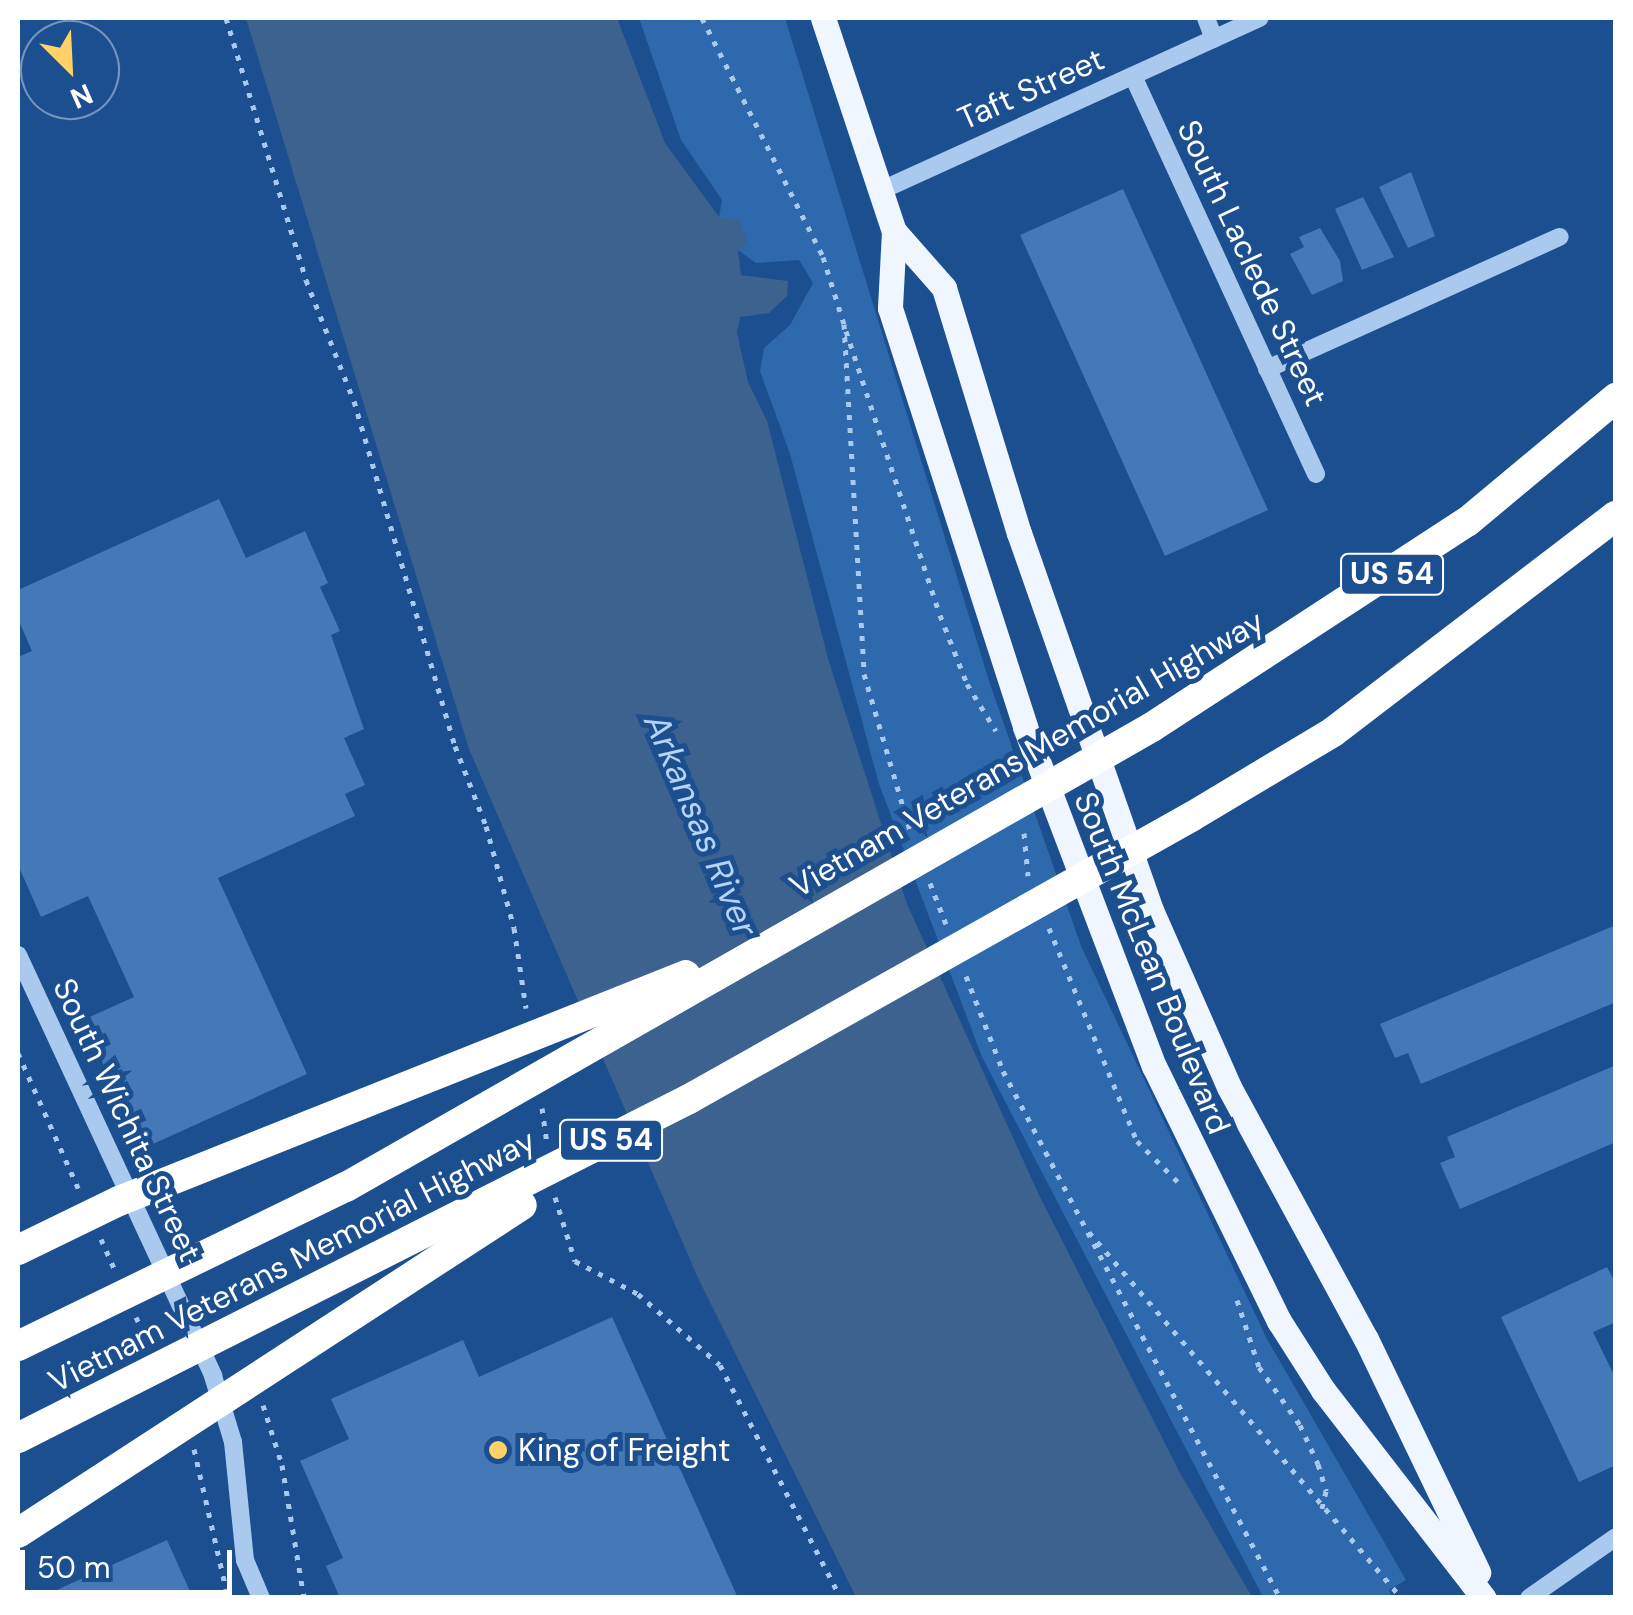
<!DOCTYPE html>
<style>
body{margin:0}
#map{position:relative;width:1633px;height:1615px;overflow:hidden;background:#1b4f8f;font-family:"DM Sans",sans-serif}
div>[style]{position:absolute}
.green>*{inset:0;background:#2e69ad}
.water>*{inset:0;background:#3c6290}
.building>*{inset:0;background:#4478b7}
.path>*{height:5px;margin-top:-2.5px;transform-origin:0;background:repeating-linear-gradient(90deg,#a9c9ee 0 5px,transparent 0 13px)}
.minor>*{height:18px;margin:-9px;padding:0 9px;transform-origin:9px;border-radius:9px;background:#a9c9ee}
.major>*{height:25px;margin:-12.5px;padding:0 12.5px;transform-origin:12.5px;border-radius:12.5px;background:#f0f6ff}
.highway>*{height:30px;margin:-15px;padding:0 15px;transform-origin:15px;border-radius:15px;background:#fff}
.dots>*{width:28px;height:28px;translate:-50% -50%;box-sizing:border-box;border:5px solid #1b4f8f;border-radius:50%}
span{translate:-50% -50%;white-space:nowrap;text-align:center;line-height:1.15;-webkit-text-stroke:10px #1b4f8f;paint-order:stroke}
.shield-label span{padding:2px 8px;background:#1b4f8f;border:2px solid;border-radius:8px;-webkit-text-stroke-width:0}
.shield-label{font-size:30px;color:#fff;font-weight:700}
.street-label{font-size:32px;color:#fff}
.poi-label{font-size:32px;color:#fff}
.left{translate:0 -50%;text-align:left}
.water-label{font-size:35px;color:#b5d3f5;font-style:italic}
.frame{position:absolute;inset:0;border:20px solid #fff;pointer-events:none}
.north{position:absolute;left:20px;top:20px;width:100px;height:100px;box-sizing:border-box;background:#1b4f8f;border:2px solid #7695bc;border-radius:50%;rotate:156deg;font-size:28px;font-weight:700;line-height:40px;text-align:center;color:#fff}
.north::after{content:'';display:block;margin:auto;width:35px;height:45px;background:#ffd166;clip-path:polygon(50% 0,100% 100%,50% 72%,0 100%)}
.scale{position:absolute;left:20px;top:1550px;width:212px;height:45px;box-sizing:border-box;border:5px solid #fff;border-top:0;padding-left:12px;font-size:30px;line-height:35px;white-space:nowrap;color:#fff;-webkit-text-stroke:8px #1b4f8f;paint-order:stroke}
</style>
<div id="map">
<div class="green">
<i style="clip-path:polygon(639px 18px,785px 18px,990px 684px,1081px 946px,1267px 1339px,1406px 1580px,1389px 1590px,1392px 1597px,1263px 1597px,982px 1057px,879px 784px,790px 454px,760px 371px,764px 348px,790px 325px,813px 283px,799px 260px,756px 263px,738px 250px,719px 217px,722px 200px,681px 140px)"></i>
</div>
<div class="water">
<i style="clip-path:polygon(246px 18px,617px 18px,665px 143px,719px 217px,739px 220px,747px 242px,738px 251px,741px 275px,788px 281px,787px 296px,769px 313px,740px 317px,737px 333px,748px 382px,767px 421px,829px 662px,907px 904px,1039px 1195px,1180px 1473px,1252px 1597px,856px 1597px,698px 1278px,469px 749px)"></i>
</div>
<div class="building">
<i style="clip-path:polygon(1411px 172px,1435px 236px,1408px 248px,1379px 187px)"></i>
<i style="clip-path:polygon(1123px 189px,1268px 510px,1165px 556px,1020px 235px)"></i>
<i style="clip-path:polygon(1363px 197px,1394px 257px,1362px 270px,1335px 209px)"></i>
<i style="clip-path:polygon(1320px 228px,1340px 261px,1343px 281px,1312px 295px,1290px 254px,1304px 247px,1299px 237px)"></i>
<i style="clip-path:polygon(219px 499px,246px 558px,305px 531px,328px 583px,320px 587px,340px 631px,331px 635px,364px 729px,344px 738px,365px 785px,345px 794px,355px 816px,218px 878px,307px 1074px,142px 1149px,83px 1020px,134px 997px,88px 896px,41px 917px,18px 865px,18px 657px,32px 651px,18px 619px,18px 590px)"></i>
<i style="clip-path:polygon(1616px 925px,1616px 1002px,1421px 1084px,1408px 1053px,1395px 1058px,1380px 1024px)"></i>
<i style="clip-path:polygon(1616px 1065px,1616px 1142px,1460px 1209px,1440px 1163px,1455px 1157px,1447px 1137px)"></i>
<i style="clip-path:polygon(1607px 1267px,1616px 1284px,1616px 1322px,1593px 1332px,1616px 1379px,1616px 1465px,1579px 1482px,1501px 1317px)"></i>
<i style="clip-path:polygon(612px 1317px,738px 1598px,340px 1598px,326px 1566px,343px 1558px,300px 1461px,349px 1439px,331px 1399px,463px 1340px,479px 1377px)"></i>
<i style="clip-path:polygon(167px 1540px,193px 1598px,39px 1598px)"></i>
</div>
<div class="path">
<i style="left:226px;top:18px;width:274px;rotate:73deg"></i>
<i style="left:306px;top:280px;width:130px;rotate:68.4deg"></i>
<i style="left:354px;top:401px;width:359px;rotate:73.7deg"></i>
<i style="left:455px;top:746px;width:86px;rotate:68.8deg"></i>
<i style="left:486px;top:826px;width:106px;rotate:74.6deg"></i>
<i style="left:514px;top:928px;width:81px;rotate:81.5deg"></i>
<i style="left:702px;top:18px;width:268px;rotate:63.1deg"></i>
<i style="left:823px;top:257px;width:70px;rotate:72.6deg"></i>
<i style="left:844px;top:324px;width:351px;rotate:86.7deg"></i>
<i style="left:864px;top:674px;width:163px;rotate:73.6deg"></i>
<i style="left:846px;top:331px;width:299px;rotate:71.7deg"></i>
<i style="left:940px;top:615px;width:74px;rotate:68.6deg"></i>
<i style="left:967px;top:684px;width:55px;rotate:58.3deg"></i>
<i style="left:1024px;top:833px;width:43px;rotate:84.7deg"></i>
<i style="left:930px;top:883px;width:44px;rotate:68.7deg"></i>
<i style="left:1049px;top:928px;width:230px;rotate:67.6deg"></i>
<i style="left:1137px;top:1141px;width:64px;rotate:45deg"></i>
<i style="left:966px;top:976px;width:102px;rotate:68.7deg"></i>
<i style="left:1003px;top:1071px;width:595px;rotate:62.27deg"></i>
<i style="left:18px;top:1053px;width:148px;rotate:66deg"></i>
<i style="left:542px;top:1108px;width:34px;rotate:82deg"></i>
<i style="left:555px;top:1197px;width:67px;rotate:72.6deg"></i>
<i style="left:575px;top:1261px;width:71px;rotate:27.6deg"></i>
<i style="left:638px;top:1294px;width:108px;rotate:40.9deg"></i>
<i style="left:720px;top:1365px;width:263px;rotate:62.6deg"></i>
<i style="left:1089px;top:1232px;width:482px;rotate:49.5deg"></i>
<i style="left:101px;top:1239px;width:34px;rotate:66deg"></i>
<i style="left:1237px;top:1300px;width:71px;rotate:71.8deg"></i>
<i style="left:1259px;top:1367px;width:71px;rotate:54.7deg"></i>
<i style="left:1300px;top:1425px;width:43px;rotate:65.2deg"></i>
<i style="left:1318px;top:1464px;width:28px;rotate:73deg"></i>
<i style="left:1326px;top:1491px;width:18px;rotate:103deg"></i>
<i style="left:136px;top:1317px;width:29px;rotate:65deg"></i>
<i style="left:263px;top:1405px;width:63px;rotate:72.4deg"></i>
<i style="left:282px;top:1465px;width:135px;rotate:80.6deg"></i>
<i style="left:194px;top:1449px;width:153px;rotate:77.1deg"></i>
</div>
<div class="minor">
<i style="left:1206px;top:18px;width:22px;rotate:69deg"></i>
<i style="left:1133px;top:76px;width:438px;rotate:65.3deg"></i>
<i style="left:882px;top:190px;width:415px;rotate:-24.5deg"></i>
<i style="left:1267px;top:369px;width:321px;rotate:-24.3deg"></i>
<i style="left:18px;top:955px;width:464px;rotate:65.1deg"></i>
<i style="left:213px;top:1376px;width:69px;rotate:73.1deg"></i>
<i style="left:233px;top:1442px;width:119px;rotate:84.2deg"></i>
<i style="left:245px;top:1560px;width:41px;rotate:67.2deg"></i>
<i style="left:1529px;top:1598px;width:106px;rotate:-35deg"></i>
</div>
<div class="major">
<i style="left:823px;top:18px;width:225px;rotate:71.6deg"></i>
<i style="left:894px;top:231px;width:77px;rotate:93deg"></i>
<i style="left:890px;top:308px;width:440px;rotate:72.1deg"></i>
<i style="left:1025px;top:727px;width:363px;rotate:69.2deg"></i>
<i style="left:1154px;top:1066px;width:284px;rotate:63.9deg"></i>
<i style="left:1279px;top:1321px;width:82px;rotate:57.5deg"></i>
<i style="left:1323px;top:1390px;width:263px;rotate:52.3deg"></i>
<i style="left:894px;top:231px;width:76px;rotate:48.7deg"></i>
<i style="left:944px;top:288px;width:256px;rotate:73deg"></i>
<i style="left:1019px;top:533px;width:399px;rotate:70.7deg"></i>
<i style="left:1151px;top:910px;width:193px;rotate:66.2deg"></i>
<i style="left:1229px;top:1087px;width:287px;rotate:61.5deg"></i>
<i style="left:1366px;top:1339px;width:259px;rotate:64.3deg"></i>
</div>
<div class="highway">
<i style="left:18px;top:1250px;width:112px;rotate:-25.9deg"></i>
<i style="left:119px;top:1201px;width:610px;rotate:-21.73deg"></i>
<i style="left:18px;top:1346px;width:365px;rotate:-25.9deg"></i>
<i style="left:346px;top:1187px;width:928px;rotate:-29.71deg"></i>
<i style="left:1152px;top:727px;width:376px;rotate:-33.1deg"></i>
<i style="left:1467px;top:522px;width:194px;rotate:-39.8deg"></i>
<i style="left:18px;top:1438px;width:752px;rotate:-26.8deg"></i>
<i style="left:689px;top:1099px;width:576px;rotate:-29.33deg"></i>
<i style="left:1191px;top:817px;width:165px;rotate:-30.9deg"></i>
<i style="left:1333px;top:732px;width:356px;rotate:-37.4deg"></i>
<i style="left:18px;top:1533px;width:601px;rotate:-33.06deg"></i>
</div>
<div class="dots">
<i style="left:498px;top:1450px;background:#ffd166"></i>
</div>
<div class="shield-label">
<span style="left:1392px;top:574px">US 54</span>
<span style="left:611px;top:1140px">US 54</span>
</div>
<div class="street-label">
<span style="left:1031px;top:89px;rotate:-24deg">Taft Street</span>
<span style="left:1252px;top:263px;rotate:65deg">South Laclede Street</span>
<span style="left:1027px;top:754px;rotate:-30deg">Vietnam Veterans Memorial Highway</span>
<span style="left:1152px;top:963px;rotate:68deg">South McLean Boulevard</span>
<span style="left:127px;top:1120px;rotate:65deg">South Wichita Street</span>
<span style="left:292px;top:1261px;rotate:-27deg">Vietnam Veterans Memorial Highway</span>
</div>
<div class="poi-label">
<span class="left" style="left:518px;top:1450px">King of Freight</span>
</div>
<div class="water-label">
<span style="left:701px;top:825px;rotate:67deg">Arkansas River</span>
</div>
<div class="frame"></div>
<div class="north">N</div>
<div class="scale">50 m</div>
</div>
